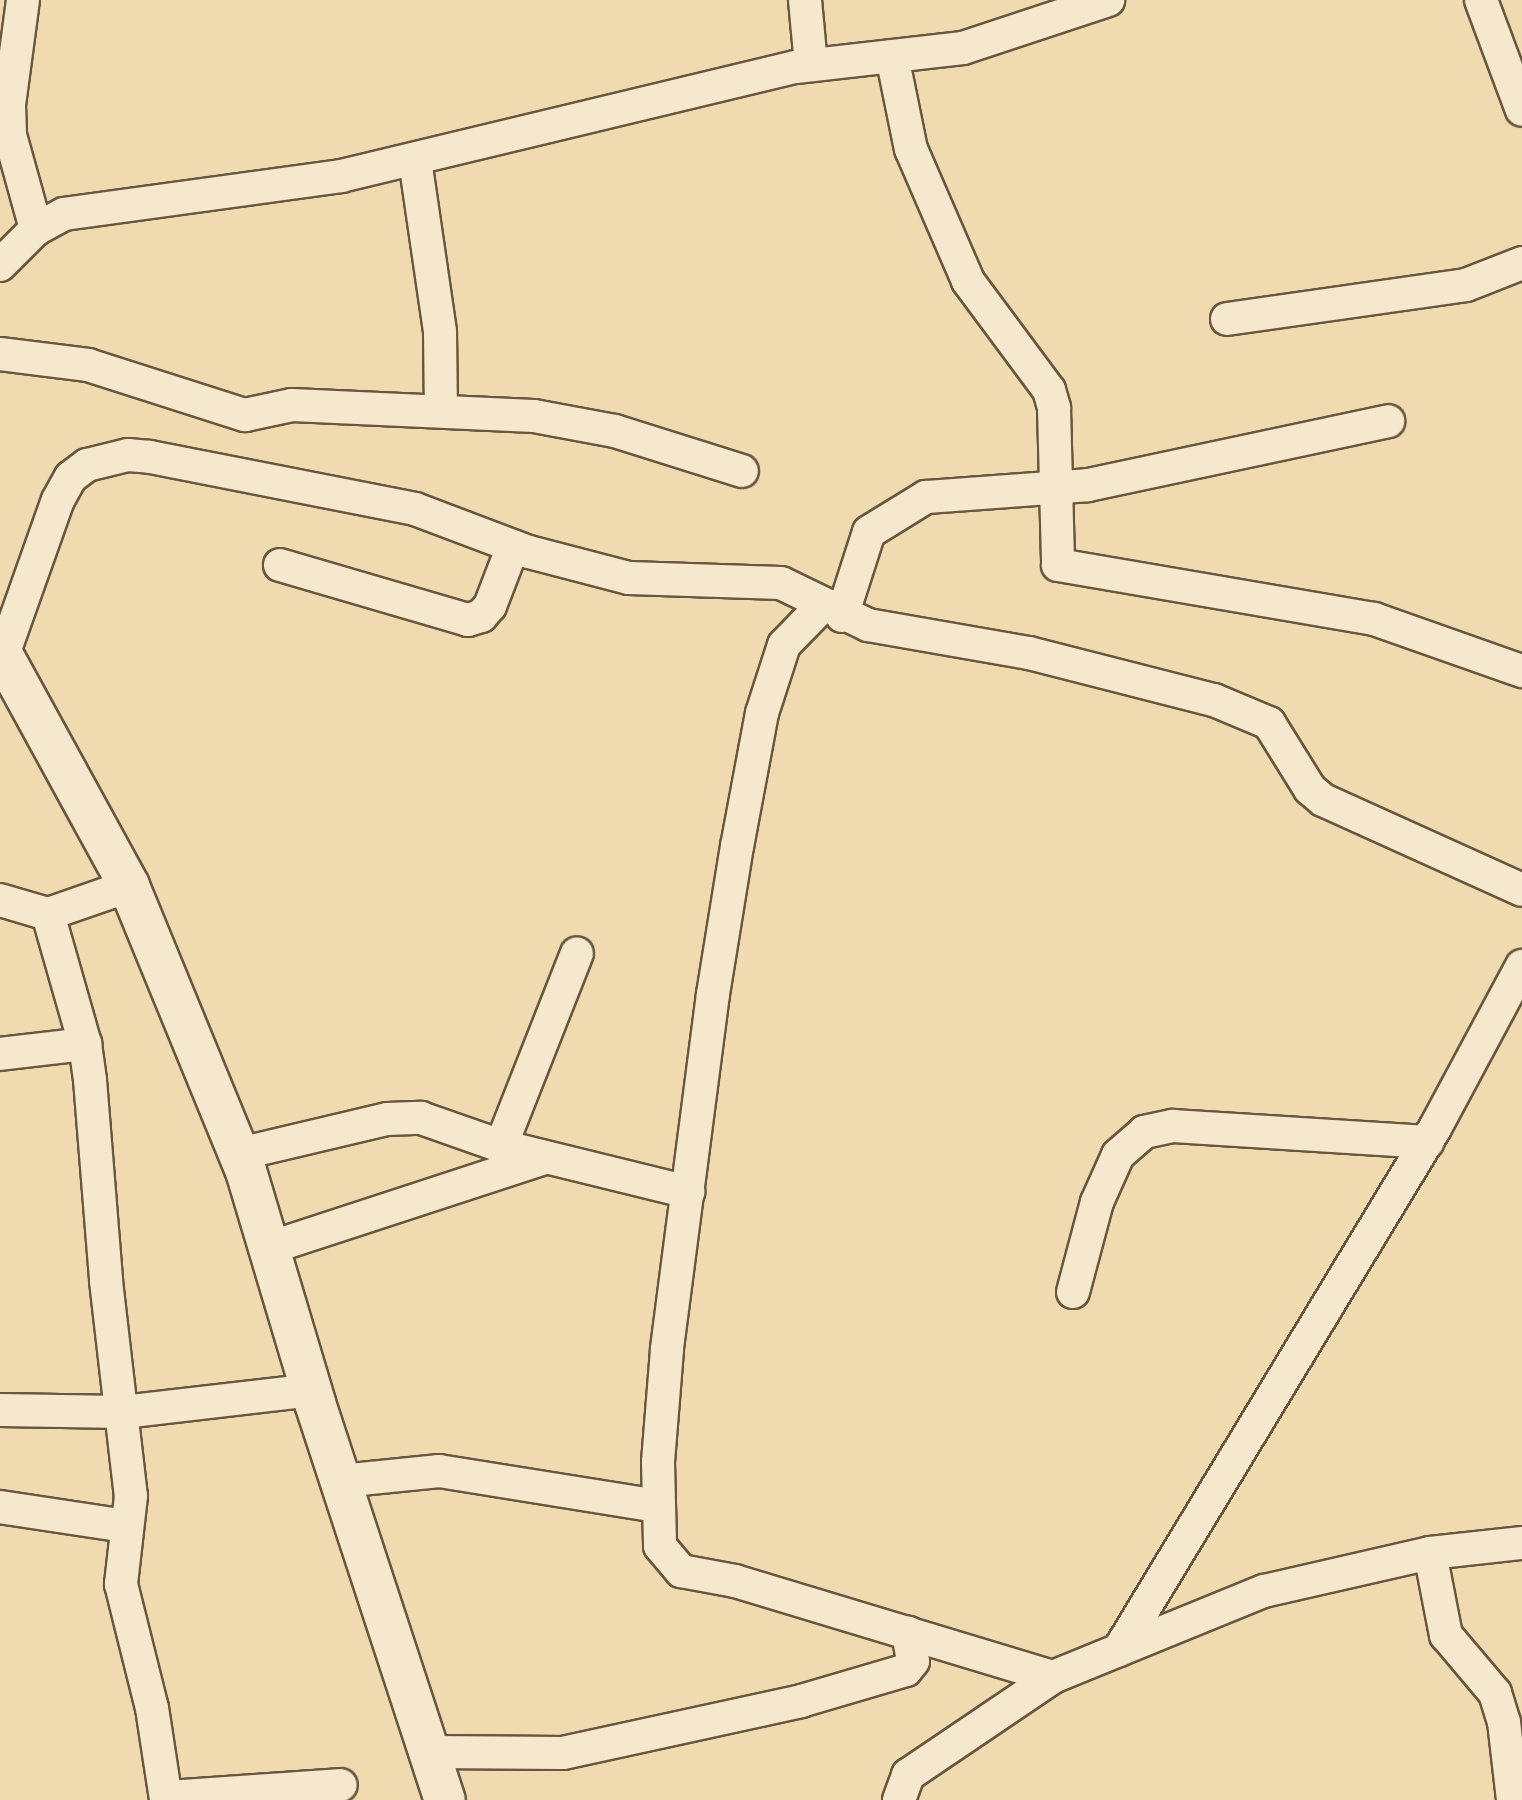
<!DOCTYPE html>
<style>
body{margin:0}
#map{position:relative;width:1522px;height:1800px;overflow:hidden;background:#f0dbb1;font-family:"EB Garamond",serif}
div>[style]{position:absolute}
.roads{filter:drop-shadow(2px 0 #68563e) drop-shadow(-2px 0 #68563e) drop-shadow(0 2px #68563e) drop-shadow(0 -2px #68563e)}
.minor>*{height:32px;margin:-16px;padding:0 16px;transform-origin:16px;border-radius:16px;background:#f5e8cc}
.tertiary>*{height:40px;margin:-20px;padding:0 20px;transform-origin:20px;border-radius:20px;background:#f5e8cc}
span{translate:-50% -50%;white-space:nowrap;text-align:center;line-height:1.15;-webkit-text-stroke:7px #f5e8cc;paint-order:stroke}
</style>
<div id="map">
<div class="roads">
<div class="minor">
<i style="left:23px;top:0;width:106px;rotate:97.6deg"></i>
<i style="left:9px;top:105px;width:30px;rotate:88deg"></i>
<i style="left:10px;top:135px;width:98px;rotate:74.5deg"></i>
<i style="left:805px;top:0;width:65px;rotate:84.7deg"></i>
<i style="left:1481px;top:0;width:117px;rotate:69.6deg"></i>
<i style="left:892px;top:56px;width:95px;rotate:78.5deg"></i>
<i style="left:911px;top:149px;width:144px;rotate:66.6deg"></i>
<i style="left:968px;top:281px;width:136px;rotate:53.4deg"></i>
<i style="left:1049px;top:390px;width:19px;rotate:74deg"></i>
<i style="left:1054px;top:408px;width:157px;rotate:88.5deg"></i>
<i style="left:1058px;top:565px;width:321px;rotate:9.7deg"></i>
<i style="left:1374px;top:619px;width:157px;rotate:19.4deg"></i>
<i style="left:415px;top:160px;width:174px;rotate:81.7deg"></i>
<i style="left:440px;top:332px;width:77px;rotate:89.3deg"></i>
<i style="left:0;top:265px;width:51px;rotate:-45deg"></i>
<i style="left:36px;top:229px;width:32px;rotate:-28deg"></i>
<i style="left:64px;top:214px;width:280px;rotate:-7.8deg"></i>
<i style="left:341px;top:176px;width:468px;rotate:-13.5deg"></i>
<i style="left:796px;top:67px;width:168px;rotate:-6.5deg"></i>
<i style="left:963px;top:48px;width:153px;rotate:-18.3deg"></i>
<i style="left:1227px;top:319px;width:241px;rotate:-8.1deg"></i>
<i style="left:1466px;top:285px;width:60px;rotate:-21.4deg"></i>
<i style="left:0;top:354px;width:89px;rotate:7.1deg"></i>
<i style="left:88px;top:365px;width:165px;rotate:17.7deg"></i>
<i style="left:245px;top:415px;width:48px;rotate:-12deg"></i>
<i style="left:292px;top:405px;width:242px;rotate:2.6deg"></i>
<i style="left:534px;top:416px;width:82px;rotate:10.5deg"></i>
<i style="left:615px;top:431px;width:133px;rotate:17.5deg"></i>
<i style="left:280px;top:565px;width:196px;rotate:16.3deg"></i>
<i style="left:468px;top:620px;width:14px;rotate:-17deg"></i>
<i style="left:481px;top:616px;width:13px;rotate:-48deg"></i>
<i style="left:490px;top:606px;width:64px;rotate:-69deg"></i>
<i style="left:822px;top:606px;width:54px;rotate:134.3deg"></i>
<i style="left:784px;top:645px;width:71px;rotate:107.9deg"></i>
<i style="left:762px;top:713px;width:135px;rotate:100.6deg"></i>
<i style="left:737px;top:846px;width:150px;rotate:99.2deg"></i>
<i style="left:713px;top:994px;width:359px;rotate:97.4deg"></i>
<i style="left:667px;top:1350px;width:112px;rotate:94.6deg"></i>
<i style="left:658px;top:1462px;width:84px;rotate:88.6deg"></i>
<i style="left:660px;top:1546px;width:33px;rotate:50deg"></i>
<i style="left:681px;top:1571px;width:55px;rotate:10.5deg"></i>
<i style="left:735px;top:1581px;width:332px;rotate:16.8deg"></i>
<i style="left:842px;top:616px;width:88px;rotate:-72.2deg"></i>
<i style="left:869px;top:532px;width:67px;rotate:-31.6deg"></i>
<i style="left:926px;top:497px;width:162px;rotate:-4.2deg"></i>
<i style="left:1088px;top:485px;width:307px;rotate:-12deg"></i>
<i style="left:3px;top:655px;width:164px;rotate:-70.5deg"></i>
<i style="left:58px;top:500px;width:26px;rotate:-61deg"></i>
<i style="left:71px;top:477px;width:20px;rotate:-37deg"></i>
<i style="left:87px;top:465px;width:42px;rotate:-13.7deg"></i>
<i style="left:128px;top:455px;width:22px;rotate:5deg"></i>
<i style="left:150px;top:457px;width:270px;rotate:11.1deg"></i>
<i style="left:415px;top:509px;width:122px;rotate:20.7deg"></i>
<i style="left:529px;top:552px;width:103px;rotate:14.6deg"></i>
<i style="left:629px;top:578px;width:152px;rotate:1.9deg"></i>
<i style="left:781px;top:583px;width:97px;rotate:25.8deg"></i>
<i style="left:868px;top:625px;width:163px;rotate:9.9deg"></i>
<i style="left:1029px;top:653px;width:191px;rotate:14.3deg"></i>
<i style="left:1214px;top:700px;width:60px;rotate:22.7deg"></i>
<i style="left:1269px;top:723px;width:78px;rotate:58.2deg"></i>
<i style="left:1310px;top:789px;width:17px;rotate:40deg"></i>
<i style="left:1323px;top:800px;width:218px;rotate:24.3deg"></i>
<i style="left:0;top:900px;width:50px;rotate:16.3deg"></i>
<i style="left:48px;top:914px;width:86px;rotate:-19.1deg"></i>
<i style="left:48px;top:914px;width:135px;rotate:74.1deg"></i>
<i style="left:85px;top:1044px;width:36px;rotate:82deg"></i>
<i style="left:90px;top:1080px;width:202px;rotate:85.4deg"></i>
<i style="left:106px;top:1281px;width:216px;rotate:83.4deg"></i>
<i style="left:131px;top:1496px;width:89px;rotate:96.5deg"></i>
<i style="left:121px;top:1584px;width:128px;rotate:76deg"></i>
<i style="left:152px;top:1708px;width:93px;rotate:81.3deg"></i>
<i style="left:0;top:1054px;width:86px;rotate:-6.7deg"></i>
<i style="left:501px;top:1146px;width:207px;rotate:-68.5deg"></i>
<i style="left:239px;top:1154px;width:152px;rotate:-13.3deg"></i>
<i style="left:387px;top:1119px;width:34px;rotate:-2deg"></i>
<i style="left:421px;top:1118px;width:85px;rotate:19.3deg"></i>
<i style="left:501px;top:1146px;width:193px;rotate:13.8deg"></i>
<i style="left:269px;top:1248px;width:289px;rotate:-18.1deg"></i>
<i style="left:1073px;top:1292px;width:93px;rotate:-75.1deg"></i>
<i style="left:1097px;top:1202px;width:51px;rotate:-65.9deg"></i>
<i style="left:1118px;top:1155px;width:35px;rotate:-41deg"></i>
<i style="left:1144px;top:1132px;width:30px;rotate:-12deg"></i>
<i style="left:1173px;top:1126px;width:255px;rotate:3.6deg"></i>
<i style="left:0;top:1410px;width:123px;rotate:0.9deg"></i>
<i style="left:123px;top:1412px;width:190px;rotate:-6.6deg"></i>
<i style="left:341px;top:1481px;width:99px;rotate:-5.8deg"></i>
<i style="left:439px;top:1471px;width:222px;rotate:9.1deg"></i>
<i style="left:0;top:1507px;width:127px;rotate:8.6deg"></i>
<i style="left:1430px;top:1553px;width:84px;rotate:79deg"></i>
<i style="left:1446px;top:1635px;width:76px;rotate:49.8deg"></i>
<i style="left:1495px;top:1693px;width:30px;rotate:73deg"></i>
<i style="left:1504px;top:1722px;width:79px;rotate:83.4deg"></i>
<i style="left:1119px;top:1650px;width:610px;rotate:-58.81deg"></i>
<i style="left:1435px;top:1128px;width:184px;rotate:-61.8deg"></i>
<i style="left:430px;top:1752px;width:133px;rotate:0.4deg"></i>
<i style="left:563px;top:1753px;width:244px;rotate:-12.3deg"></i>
<i style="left:801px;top:1701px;width:109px;rotate:-16.4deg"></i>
<i style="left:906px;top:1670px;width:11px;rotate:-52deg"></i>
<i style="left:913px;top:1661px;width:29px;rotate:-100deg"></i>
<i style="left:166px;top:1797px;width:175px;rotate:-3.9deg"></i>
<i style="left:899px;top:1800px;width:27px;rotate:-70deg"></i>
<i style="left:908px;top:1775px;width:175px;rotate:-34.1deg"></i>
<i style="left:1053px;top:1677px;width:228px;rotate:-22.2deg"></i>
<i style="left:1264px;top:1591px;width:170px;rotate:-12.9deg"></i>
<i style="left:1430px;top:1553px;width:93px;rotate:-6.2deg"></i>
</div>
<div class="tertiary">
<i style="left:0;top:650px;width:269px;rotate:61.3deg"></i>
<i style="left:129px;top:886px;width:308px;rotate:67.7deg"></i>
<i style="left:246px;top:1171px;width:242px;rotate:73.4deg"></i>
<i style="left:315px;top:1403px;width:418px;rotate:71.9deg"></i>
</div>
</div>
</div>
